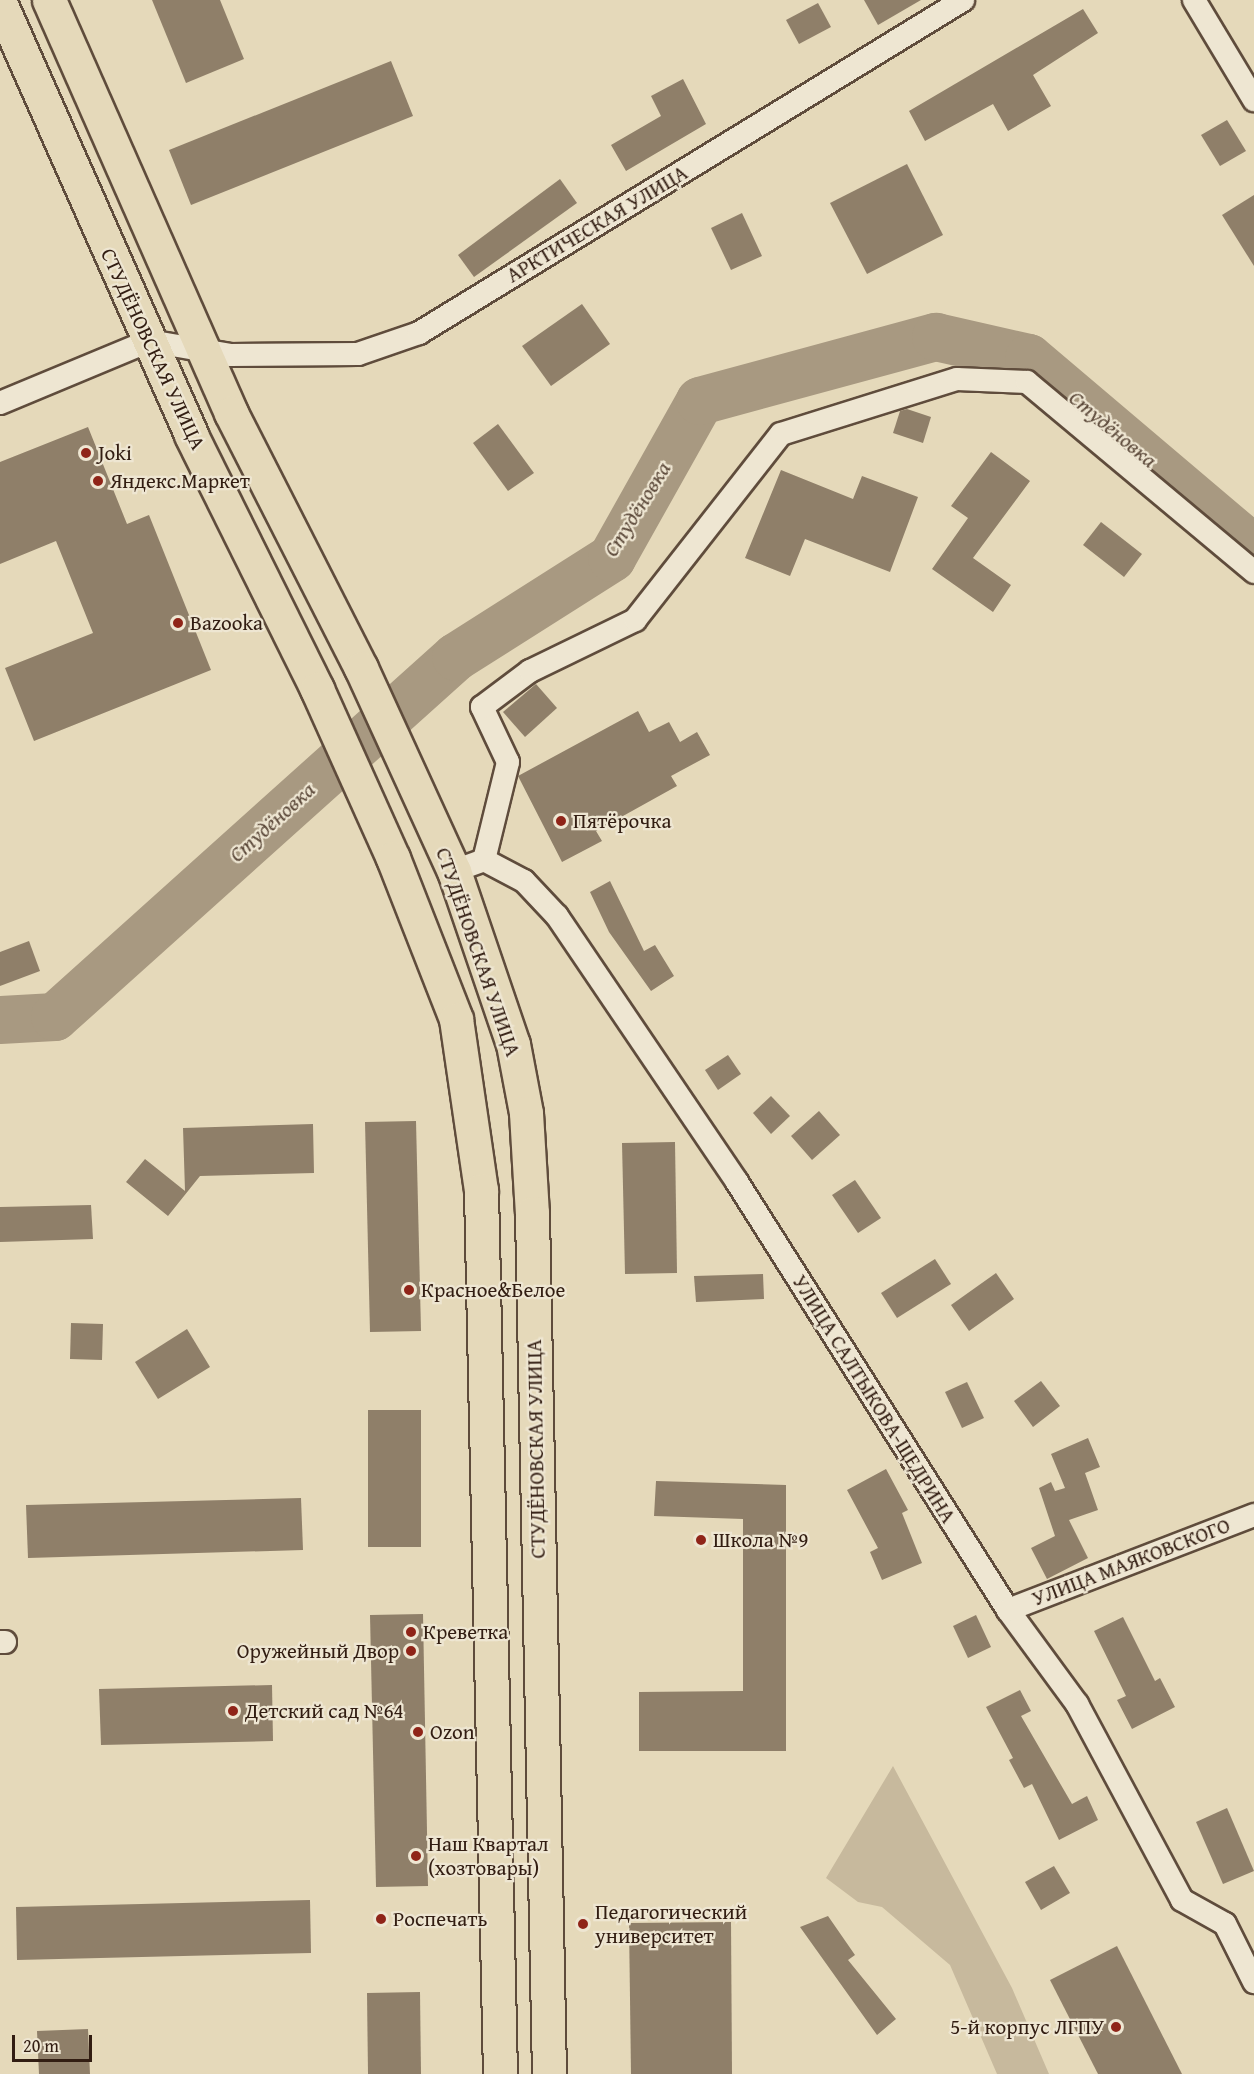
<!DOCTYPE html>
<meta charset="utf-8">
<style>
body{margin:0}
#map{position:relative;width:1254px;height:2074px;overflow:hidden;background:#e5d9ba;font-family:"Gentium Book Plus",serif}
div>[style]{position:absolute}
.green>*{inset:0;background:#c7b99d}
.river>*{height:48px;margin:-24px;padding:0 24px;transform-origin:24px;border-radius:24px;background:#a89981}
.building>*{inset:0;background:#8f7f69}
.roads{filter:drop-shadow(2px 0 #5f4c3c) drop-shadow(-2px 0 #5f4c3c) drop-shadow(0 2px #5f4c3c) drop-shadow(0 -2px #5f4c3c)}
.minor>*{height:22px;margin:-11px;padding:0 11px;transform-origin:11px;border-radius:11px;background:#eee6d2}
.primary>*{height:33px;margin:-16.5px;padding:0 16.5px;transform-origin:16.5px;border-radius:16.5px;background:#e5d9ba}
.dots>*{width:16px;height:16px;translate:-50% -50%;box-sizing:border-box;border:3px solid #eee6d2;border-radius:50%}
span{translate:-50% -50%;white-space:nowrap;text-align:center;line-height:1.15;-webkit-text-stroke:4.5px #eee6d2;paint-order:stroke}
.street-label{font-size:21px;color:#321d12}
.poi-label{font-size:21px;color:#321d12}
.left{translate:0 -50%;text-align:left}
.right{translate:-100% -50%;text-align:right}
.water-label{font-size:22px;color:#5b4839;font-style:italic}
.scale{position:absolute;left:12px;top:2035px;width:80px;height:27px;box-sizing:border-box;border:3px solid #321d12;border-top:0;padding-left:8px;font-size:18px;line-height:21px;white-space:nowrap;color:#321d12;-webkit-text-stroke:4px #eee6d2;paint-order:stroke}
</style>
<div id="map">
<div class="green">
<i style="clip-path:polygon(893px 1766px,1012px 1988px,1049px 2074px,997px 2074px,950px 1965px,882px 1907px,858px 1902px,826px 1878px)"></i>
</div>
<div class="river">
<i style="left:0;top:1020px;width:55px;rotate:-3.1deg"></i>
<i style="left:55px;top:1017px;width:539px;rotate:-41.92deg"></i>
<i style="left:456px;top:657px;width:185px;rotate:-32.4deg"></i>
<i style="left:612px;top:558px;width:180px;rotate:-60.7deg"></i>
<i style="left:700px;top:401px;width:245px;rotate:-15.2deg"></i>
<i style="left:936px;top:337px;width:95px;rotate:12.7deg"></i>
<i style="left:1029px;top:358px;width:295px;rotate:40.3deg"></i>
</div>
<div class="building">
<i style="clip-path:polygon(152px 0,220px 0,244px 59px,186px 83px)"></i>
<i style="clip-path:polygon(864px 0,921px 0,878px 25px)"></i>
<i style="clip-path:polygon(818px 3px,831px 27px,799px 44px,786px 20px)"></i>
<i style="clip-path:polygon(1083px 9px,1098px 33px,1033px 75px,1051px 106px,1008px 131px,993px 104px,925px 141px,909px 111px)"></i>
<i style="clip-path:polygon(391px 61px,413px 116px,191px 205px,169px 150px)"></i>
<i style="clip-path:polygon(683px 79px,706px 124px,626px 171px,611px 145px,661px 116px,651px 96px)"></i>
<i style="clip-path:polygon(1227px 120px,1246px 151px,1220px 166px,1201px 135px)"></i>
<i style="clip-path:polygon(907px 164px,943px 235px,867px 274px,830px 203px)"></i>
<i style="clip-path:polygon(560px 179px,577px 203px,474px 277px,458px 255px)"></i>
<i style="clip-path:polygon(1254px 195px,1254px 266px,1222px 215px)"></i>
<i style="clip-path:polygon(742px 213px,762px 256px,731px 270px,711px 228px)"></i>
<i style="clip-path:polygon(582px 304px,610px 344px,551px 386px,522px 346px)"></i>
<i style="clip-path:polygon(907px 409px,931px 417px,923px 443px,893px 433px,900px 411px)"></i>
<i style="clip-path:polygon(498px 424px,534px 473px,508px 491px,473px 443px)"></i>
<i style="clip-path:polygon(88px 427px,127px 524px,149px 515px,211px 670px,34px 741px,5px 668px,93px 633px,56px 541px,0 564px,0 462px)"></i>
<i style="clip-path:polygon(991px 452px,1030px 481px,973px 558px,1011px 585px,993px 612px,932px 569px,968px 518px,951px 506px)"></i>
<i style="clip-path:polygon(781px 470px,853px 499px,862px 476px,918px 497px,890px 572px,805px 539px,790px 576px,745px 558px)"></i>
<i style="clip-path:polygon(1101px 522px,1142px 554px,1124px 577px,1083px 545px)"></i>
<i style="clip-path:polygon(536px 684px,557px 708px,525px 737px,503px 712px)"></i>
<i style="clip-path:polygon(638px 711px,649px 732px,669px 722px,680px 742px,697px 732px,710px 755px,671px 776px,677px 786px,596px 831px,602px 841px,562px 862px,518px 776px)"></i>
<i style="clip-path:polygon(610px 881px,644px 951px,655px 945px,674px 976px,651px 991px,609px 932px,590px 892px)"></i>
<i style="clip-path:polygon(29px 941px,40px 971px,0 986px,0 952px)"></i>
<i style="clip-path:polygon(728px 1055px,741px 1074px,718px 1090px,705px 1070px)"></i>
<i style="clip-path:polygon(771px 1096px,790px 1116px,771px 1134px,753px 1113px)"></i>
<i style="clip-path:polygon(819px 1111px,840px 1135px,812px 1160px,791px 1136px)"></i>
<i style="clip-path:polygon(416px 1121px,421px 1331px,370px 1332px,365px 1122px)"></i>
<i style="clip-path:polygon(313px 1124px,314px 1173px,200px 1176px,168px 1216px,126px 1182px,145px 1159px,185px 1191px,183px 1128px)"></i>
<i style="clip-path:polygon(675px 1142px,677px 1273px,625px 1274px,622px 1143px)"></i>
<i style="clip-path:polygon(855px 1180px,881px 1218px,858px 1233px,832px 1195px)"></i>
<i style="clip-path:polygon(91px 1205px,93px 1239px,0 1242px,0 1207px)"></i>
<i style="clip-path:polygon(935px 1259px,951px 1284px,897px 1318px,881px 1293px)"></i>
<i style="clip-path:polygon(996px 1273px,1014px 1299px,969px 1331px,951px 1305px)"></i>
<i style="clip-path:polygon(763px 1274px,764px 1299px,696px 1302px,694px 1276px)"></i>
<i style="clip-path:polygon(71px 1323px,103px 1324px,102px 1360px,70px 1359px)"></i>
<i style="clip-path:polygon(187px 1329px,210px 1367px,158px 1399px,135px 1362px)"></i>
<i style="clip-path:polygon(1041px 1381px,1060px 1406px,1033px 1427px,1014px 1401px)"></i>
<i style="clip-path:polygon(967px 1382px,984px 1418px,962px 1428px,945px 1392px)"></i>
<i style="clip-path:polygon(368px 1410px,421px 1410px,421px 1547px,368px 1547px)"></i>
<i style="clip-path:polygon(1088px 1438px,1100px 1467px,1085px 1473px,1098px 1510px,1069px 1520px,1088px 1558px,1047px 1579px,1031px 1548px,1055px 1536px,1039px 1488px,1051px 1482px,1055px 1491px,1065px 1488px,1051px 1454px)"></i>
<i style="clip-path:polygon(886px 1469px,908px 1510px,902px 1513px,922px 1563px,882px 1580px,870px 1552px,878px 1548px,847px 1490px)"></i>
<i style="clip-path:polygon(656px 1481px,786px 1485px,786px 1751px,639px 1751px,639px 1692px,743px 1691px,743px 1519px,654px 1516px)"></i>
<i style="clip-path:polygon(301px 1498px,303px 1550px,28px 1558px,26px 1505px)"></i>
<i style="clip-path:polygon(423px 1614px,428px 1886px,376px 1887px,370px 1615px)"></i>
<i style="clip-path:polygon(976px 1615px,991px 1647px,968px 1658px,953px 1626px)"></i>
<i style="clip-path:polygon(1123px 1617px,1155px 1681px,1160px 1678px,1175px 1707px,1132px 1729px,1117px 1700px,1126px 1696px,1094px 1631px)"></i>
<i style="clip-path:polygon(272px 1685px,273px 1741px,101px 1745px,99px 1689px)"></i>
<i style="clip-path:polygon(1020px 1690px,1031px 1711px,1021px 1716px,1072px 1804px,1087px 1796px,1098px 1820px,1059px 1840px,1032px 1784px,1024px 1788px,1009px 1760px,1013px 1758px,986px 1707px)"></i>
<i style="clip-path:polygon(1227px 1808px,1254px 1871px,1223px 1884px,1196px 1822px)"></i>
<i style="clip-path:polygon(1054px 1866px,1070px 1893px,1041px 1910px,1025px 1882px)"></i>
<i style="clip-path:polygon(310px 1900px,311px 1953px,17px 1960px,16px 1907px)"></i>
<i style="clip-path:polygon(828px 1916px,855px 1955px,848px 1960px,896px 2019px,877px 2035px,800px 1927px)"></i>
<i style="clip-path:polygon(731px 1922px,732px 2074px,631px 2074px,629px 1923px)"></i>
<i style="clip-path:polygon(1117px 1946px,1182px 2074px,1098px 2074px,1050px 1980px)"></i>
<i style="clip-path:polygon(420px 1992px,421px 2074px,368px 2074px,367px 1993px)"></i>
<i style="clip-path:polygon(88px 2029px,90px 2074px,39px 2074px,37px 2031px)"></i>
</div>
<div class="roads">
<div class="minor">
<i style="left:1194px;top:0;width:117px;rotate:59deg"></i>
<i style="left:0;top:403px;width:161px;rotate:-22.6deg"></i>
<i style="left:149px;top:341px;width:82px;rotate:9.8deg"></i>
<i style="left:230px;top:355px;width:128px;rotate:-0.4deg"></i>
<i style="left:358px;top:354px;width:65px;rotate:-19deg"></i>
<i style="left:419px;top:333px;width:638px;rotate:-31.47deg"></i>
<i style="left:484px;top:860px;width:101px;rotate:-76.2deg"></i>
<i style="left:508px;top:762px;width:61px;rotate:-115.3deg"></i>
<i style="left:482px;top:707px;width:60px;rotate:-36.9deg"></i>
<i style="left:530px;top:671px;width:117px;rotate:-25.9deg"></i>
<i style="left:635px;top:620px;width:236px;rotate:-51.9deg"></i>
<i style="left:781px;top:434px;width:184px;rotate:-17.4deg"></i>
<i style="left:957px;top:379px;width:70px;rotate:2.5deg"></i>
<i style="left:1027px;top:382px;width:296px;rotate:39.9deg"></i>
<i style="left:454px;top:871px;width:32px;rotate:-20deg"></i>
<i style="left:484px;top:860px;width:45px;rotate:27.7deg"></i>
<i style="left:524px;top:881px;width:48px;rotate:46.7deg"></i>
<i style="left:557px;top:916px;width:321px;rotate:55.9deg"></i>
<i style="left:737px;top:1182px;width:507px;rotate:57.66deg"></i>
<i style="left:1008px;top:1610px;width:117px;rotate:53.7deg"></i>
<i style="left:1077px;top:1704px;width:222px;rotate:61.8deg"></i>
<i style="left:1182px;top:1900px;width:49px;rotate:29.2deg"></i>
<i style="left:1225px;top:1924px;width:65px;rotate:63.4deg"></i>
<i style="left:1008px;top:1610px;width:264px;rotate:-21.1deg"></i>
<i style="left:0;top:1642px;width:5px"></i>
</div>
<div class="primary">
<i style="left:49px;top:0;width:451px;rotate:66.2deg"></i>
<i style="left:231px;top:413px;width:286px;rotate:63deg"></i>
<i style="left:361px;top:668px;width:223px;rotate:65.4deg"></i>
<i style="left:454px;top:871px;width:183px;rotate:71.2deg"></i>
<i style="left:513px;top:1044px;width:70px;rotate:79.3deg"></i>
<i style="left:526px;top:1113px;width:100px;rotate:86.6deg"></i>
<i style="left:532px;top:1213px;width:861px;rotate:88.87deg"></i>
<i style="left:0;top:3px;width:472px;rotate:66.1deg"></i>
<i style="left:191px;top:435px;width:284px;rotate:63.6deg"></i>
<i style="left:317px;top:689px;width:185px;rotate:65.8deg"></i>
<i style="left:393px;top:858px;width:173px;rotate:68.6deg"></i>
<i style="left:456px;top:1019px;width:173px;rotate:81.7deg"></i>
<i style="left:481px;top:1190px;width:884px;rotate:88.77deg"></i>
</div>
</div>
<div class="dots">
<i style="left:86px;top:453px;background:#8f2418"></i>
<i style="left:98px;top:481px;background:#8f2418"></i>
<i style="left:178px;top:623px;background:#8f2418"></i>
<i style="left:561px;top:821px;background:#8f2418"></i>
<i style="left:409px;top:1290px;background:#8f2418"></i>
<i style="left:701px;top:1540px;background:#8f2418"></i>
<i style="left:411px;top:1632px;background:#8f2418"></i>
<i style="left:411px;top:1651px;background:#8f2418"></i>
<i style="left:233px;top:1711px;background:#8f2418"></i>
<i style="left:418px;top:1732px;background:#8f2418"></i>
<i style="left:416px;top:1856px;background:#8f2418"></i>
<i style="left:381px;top:1919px;background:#8f2418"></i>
<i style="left:583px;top:1924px;background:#8f2418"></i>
<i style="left:1116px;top:2027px;background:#8f2418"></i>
</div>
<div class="street-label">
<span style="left:597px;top:224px;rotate:-31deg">АРКТИЧЕСКАЯ УЛИЦА</span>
<span style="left:153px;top:349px;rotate:65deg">СТУДЁНОВСКАЯ УЛИЦА</span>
<span style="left:478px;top:952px;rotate:71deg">СТУДЁНОВСКАЯ УЛИЦА</span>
<span style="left:874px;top:1399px;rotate:58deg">УЛИЦА САЛТЫКОВА-ЩЕДРИНА</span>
<span style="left:536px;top:1449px;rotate:-91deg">СТУДЁНОВСКАЯ УЛИЦА</span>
<span style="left:1131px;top:1562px;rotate:-21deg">УЛИЦА МАЯКОВСКОГО</span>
</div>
<div class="poi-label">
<span class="left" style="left:98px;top:453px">Joki</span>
<span class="left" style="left:110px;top:481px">Яндекс.Маркет</span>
<span class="left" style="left:190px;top:623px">Bazooka</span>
<span class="left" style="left:573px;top:821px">Пятёрочка</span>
<span class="left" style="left:421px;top:1290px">Красное&amp;Белое</span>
<span class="left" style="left:713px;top:1540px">Школа №9</span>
<span class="left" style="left:423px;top:1632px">Креветка</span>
<span class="right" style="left:399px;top:1651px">Оружейный Двор</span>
<span class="left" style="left:245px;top:1711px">Детский сад №64</span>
<span class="left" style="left:430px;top:1732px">Ozon</span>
<span class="left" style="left:428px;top:1856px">Наш Квартал<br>(хозтовары)</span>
<span class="left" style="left:595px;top:1924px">Педагогический<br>университет</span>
<span class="left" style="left:393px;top:1919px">Роспечать</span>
<span class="right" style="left:1104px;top:2027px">5-й корпус ЛГПУ</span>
</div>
<div class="water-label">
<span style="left:1113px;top:429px;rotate:40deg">Студёновка</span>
<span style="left:637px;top:509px;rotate:-58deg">Студёновка</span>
<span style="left:272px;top:822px;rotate:-42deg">Студёновка</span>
</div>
<div class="scale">20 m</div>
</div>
